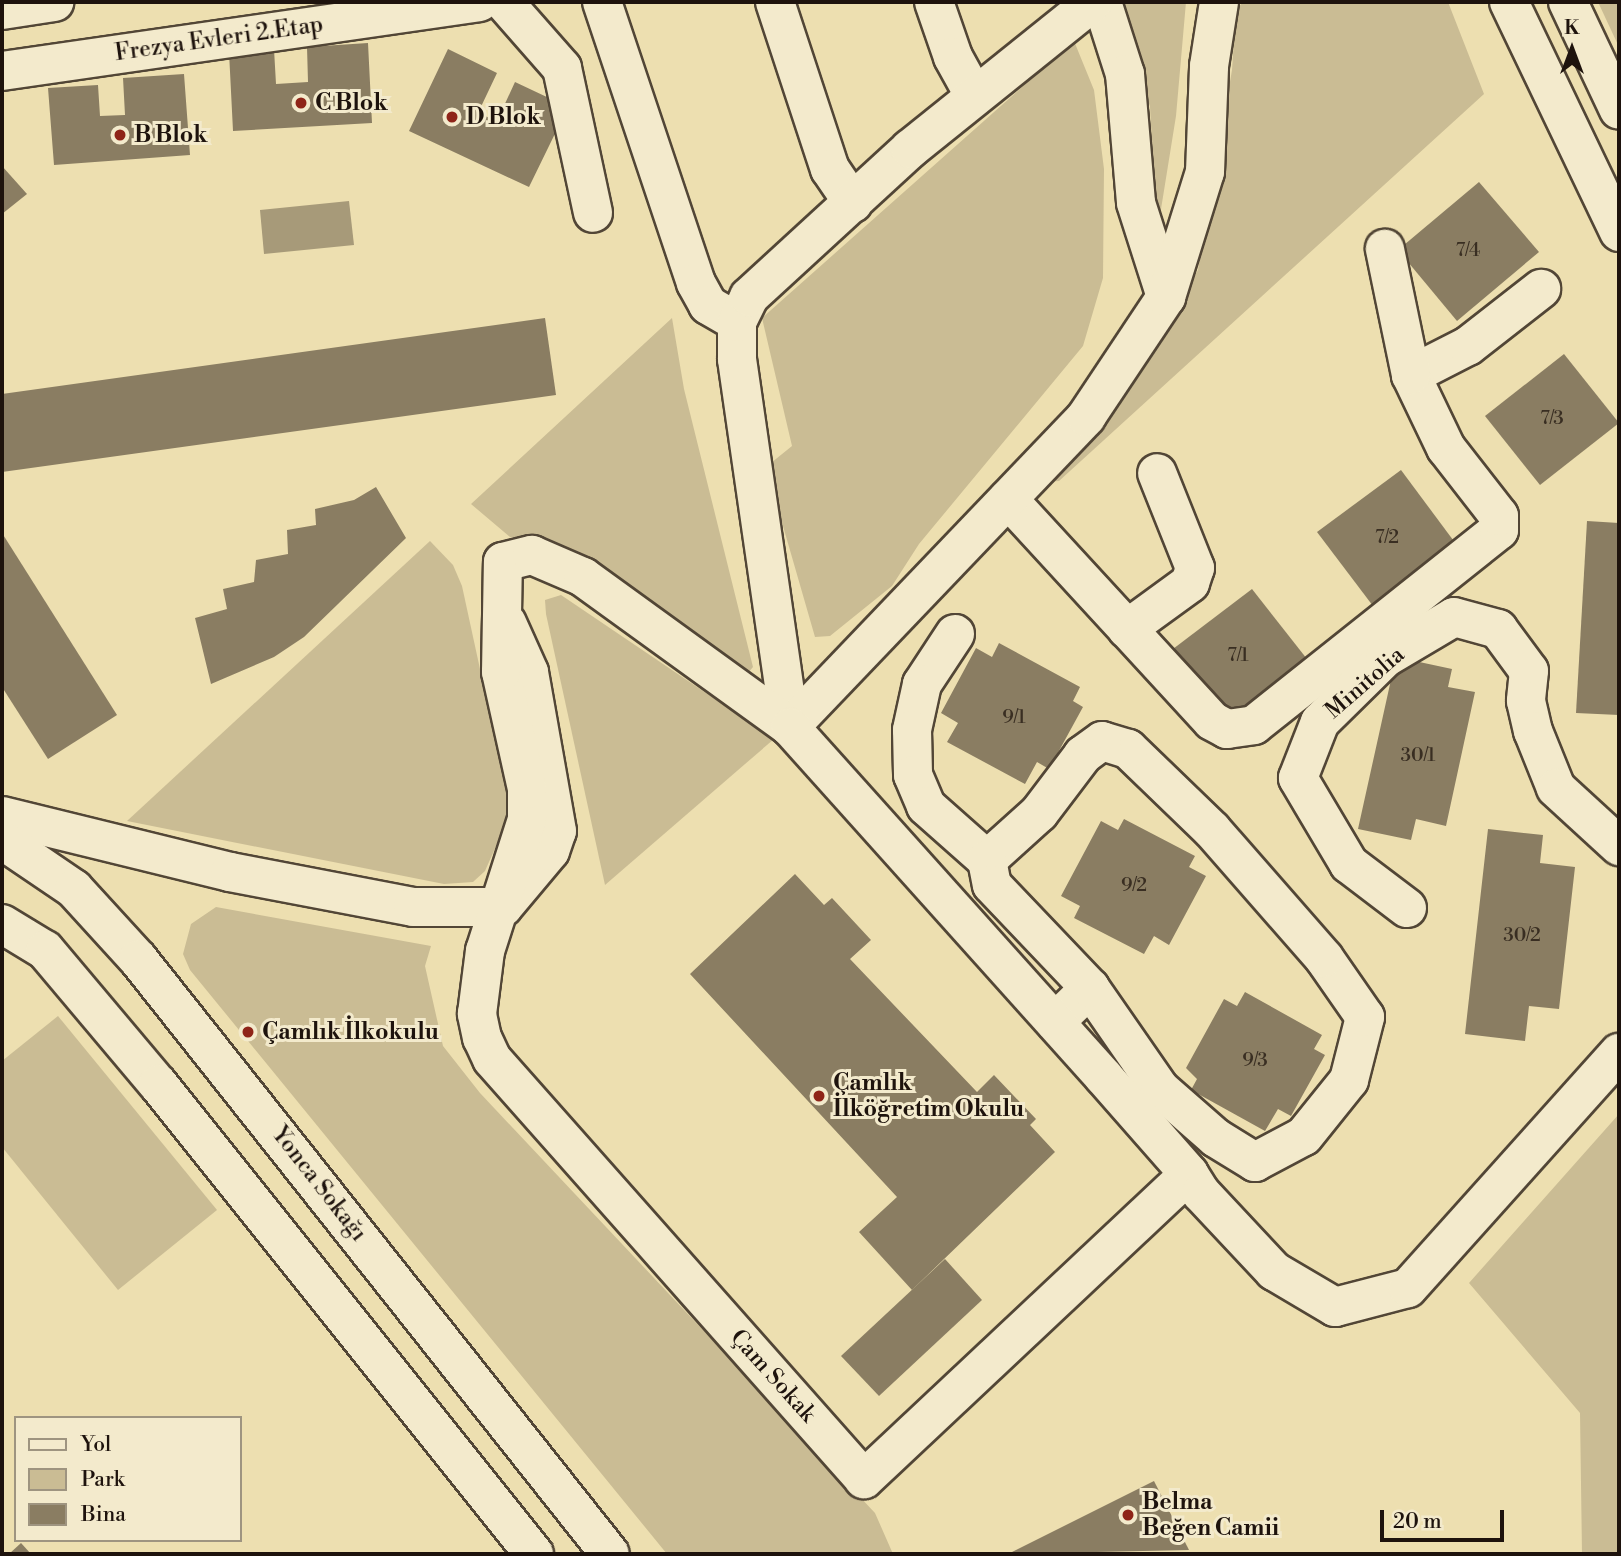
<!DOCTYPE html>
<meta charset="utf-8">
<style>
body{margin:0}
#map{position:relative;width:1621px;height:1556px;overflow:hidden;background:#eddfb0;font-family:"Libre Bodoni",serif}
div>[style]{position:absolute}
.green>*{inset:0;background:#cabc94}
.water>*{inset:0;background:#a79a79}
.building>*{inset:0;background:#8a7d62}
.roads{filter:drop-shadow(2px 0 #524636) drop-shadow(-2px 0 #524636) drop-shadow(0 2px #524636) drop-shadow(0 -2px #524636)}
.minor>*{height:38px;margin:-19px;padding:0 19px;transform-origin:19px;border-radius:19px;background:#f3eacc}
.dots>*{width:19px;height:19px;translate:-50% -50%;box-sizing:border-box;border:4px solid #f3eacc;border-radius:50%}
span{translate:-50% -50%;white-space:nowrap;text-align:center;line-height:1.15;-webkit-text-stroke:6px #f3eacc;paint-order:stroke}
.number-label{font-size:19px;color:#392e22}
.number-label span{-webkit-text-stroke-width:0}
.street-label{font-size:23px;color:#1e130d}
.poi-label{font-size:23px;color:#1e130d;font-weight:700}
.left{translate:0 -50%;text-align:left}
.frame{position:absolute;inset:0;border:4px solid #1e130d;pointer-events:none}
.legend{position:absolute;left:14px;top:1416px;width:228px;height:126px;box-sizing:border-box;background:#f3eacc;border:2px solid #9e9480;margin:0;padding:9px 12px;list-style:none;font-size:21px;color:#1e130d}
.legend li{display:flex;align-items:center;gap:14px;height:35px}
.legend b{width:35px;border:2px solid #9e9480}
.north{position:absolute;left:1537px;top:14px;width:70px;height:70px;-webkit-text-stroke:5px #f3eacc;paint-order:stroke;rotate:0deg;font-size:19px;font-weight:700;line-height:28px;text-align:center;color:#1e130d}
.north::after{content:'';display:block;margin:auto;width:24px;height:32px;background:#1e130d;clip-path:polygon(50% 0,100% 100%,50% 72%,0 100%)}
.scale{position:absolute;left:1380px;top:1510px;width:124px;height:32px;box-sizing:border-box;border:4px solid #1e130d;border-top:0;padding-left:9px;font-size:21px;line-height:24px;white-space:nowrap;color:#1e130d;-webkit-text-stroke:5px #f3eacc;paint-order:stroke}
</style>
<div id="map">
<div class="green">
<i style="clip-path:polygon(1120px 2px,1186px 2px,1176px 116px,1157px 234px,1150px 107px)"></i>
<i style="clip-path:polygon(1243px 2px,1448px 2px,1484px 94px,1059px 481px,1033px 483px,1161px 334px,1198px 270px,1232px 70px,1236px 10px)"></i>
<i style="clip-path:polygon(1598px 2px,1619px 2px,1619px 47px)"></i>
<i style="clip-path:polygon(1074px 41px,1094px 90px,1104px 169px,1103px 278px,1083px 346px,919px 544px,892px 586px,830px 636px,815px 637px,766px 467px,792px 446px,762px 318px)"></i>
<i style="clip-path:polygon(672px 318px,684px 389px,753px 667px,747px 674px,598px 574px,526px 537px,510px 537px,471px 504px)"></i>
<i style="clip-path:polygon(430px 541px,453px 565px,462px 586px,511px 812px,485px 871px,473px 882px,444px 884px,127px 821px)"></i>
<i style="clip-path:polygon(561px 595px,774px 739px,605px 885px,546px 614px,545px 600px)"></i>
<i style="clip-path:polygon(216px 907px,431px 946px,425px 966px,443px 1046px,480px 1093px,875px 1513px,893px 1554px,667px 1554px,190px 970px,183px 954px,191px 924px)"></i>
<i style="clip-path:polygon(58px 1016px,217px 1210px,118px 1290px,2px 1147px,2px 1061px)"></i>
<i style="clip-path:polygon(1619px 1114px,1619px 1554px,1582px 1554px,1580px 1413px,1469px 1283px)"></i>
</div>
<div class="water">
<i style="clip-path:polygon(349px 201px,354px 245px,264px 254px,260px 210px)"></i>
</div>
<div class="building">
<i style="clip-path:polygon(368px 43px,372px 123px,233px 131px,229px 52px,274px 49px,276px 84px,308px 82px,307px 47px)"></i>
<i style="clip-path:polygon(448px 49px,497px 73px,478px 113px,497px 121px,515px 82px,568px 107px,529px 187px,409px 131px)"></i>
<i style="clip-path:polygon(184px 74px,190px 155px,54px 165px,48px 88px,98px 85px,100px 116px,125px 115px,123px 78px)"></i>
<i style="clip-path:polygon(2px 166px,27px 194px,2px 214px)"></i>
<i style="clip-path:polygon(1479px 182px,1539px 252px,1457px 321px,1398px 250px)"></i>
<i style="clip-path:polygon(545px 318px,556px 395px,2px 472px,2px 394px)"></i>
<i style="clip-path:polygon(1564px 354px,1619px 423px,1540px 485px,1485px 416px)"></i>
<i style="clip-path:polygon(1401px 470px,1456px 544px,1373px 606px,1317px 532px)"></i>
<i style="clip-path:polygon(376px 487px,406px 538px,304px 637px,274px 657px,211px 684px,195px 618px,227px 609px,223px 589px,254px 582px,256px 560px,288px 554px,287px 530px,316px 525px,315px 509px,354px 500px)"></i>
<i style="clip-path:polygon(1587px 521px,1619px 523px,1619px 715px,1576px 713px)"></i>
<i style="clip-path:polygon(2px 533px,117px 715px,48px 759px,2px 687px)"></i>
<i style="clip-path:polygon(1252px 589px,1307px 659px,1224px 723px,1169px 652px)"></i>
<i style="clip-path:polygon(999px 643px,1080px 687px,1073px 701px,1083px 707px,1049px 769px,1037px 762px,1025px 784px,947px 742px,958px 723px,941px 713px,976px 648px,992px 657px)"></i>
<i style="clip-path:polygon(1396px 657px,1452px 669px,1448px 687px,1475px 692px,1446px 826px,1416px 819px,1411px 840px,1358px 829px)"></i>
<i style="clip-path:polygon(1124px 819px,1195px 856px,1189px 867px,1206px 876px,1169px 945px,1154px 936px,1144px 954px,1074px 918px,1080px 906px,1061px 896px,1101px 821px,1118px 830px)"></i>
<i style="clip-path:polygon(1488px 829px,1543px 835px,1540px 863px,1575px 867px,1559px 1009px,1529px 1006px,1525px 1041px,1465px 1034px)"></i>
<i style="clip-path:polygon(795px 874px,824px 905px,832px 898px,871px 940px,850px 959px,977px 1092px,994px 1075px,1036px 1119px,1030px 1125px,1055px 1152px,912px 1290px,859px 1232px,897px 1197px,690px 974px)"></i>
<i style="clip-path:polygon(1245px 992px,1322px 1035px,1314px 1049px,1325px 1055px,1291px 1116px,1278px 1109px,1265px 1131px,1191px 1090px,1197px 1079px,1186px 1068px,1224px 999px,1237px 1006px)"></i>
<i style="clip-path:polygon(945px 1259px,982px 1300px,879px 1396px,841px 1356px)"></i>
<i style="clip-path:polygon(1154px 1481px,1189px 1550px,1008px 1554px)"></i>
<i style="clip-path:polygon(21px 1543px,31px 1554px,9px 1554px)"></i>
</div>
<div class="roads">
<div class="minor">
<i style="left:504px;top:2px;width:88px;rotate:48.7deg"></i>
<i style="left:562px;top:68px;width:148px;rotate:77.9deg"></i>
<i style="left:602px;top:2px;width:296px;rotate:71.5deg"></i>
<i style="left:696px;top:283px;width:25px;rotate:61deg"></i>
<i style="left:708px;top:305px;width:34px;rotate:30deg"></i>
<i style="left:775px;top:2px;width:176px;rotate:71.8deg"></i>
<i style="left:830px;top:169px;width:41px;rotate:55.9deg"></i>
<i style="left:934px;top:2px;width:58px;rotate:70.9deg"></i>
<i style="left:953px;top:57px;width:43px;rotate:61.1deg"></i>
<i style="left:1102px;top:2px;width:76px;rotate:72.3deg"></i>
<i style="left:1125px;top:74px;width:129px;rotate:85.1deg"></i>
<i style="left:1136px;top:203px;width:99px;rotate:72.3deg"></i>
<i style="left:1509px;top:2px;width:255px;rotate:64.4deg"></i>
<i style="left:1568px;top:2px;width:119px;rotate:64.7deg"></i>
<i style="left:2px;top:10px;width:53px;rotate:-8.7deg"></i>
<i style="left:2px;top:71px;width:482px;rotate:-8.2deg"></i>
<i style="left:1411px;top:375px;width:64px;rotate:-27deg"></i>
<i style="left:1468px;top:346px;width:93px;rotate:-38deg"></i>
<i style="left:1008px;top:499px;width:301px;rotate:47.4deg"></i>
<i style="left:1212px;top:721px;width:17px;rotate:28deg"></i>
<i style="left:1227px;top:729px;width:27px;rotate:-8deg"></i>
<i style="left:1254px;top:725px;width:313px;rotate:-38.5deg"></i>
<i style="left:1499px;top:530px;width:14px;rotate:-90deg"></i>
<i style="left:1499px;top:516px;width:86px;rotate:-127.9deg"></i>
<i style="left:1446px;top:448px;width:81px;rotate:-115.6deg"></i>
<i style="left:1411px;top:375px;width:129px;rotate:-101.7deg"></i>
<i style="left:1127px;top:629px;width:78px;rotate:-36.1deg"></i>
<i style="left:1190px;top:583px;width:16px;rotate:-72deg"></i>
<i style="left:1195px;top:568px;width:102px;rotate:-111.8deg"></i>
<i style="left:955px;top:634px;width:60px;rotate:123.4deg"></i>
<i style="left:922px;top:684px;width:47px;rotate:102.3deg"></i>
<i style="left:912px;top:730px;width:45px;rotate:88.7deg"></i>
<i style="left:913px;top:775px;width:34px;rotate:67deg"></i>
<i style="left:926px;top:806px;width:81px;rotate:41.5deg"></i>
<i style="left:790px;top:727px;width:372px;rotate:-98.2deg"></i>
<i style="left:737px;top:359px;width:37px;rotate:-90deg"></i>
<i style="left:737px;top:322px;width:28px;rotate:-64deg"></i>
<i style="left:749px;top:297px;width:219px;rotate:-42.6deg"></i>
<i style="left:910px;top:149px;width:235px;rotate:-38.8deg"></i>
<i style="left:790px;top:727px;width:429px;rotate:-46.3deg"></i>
<i style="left:1086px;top:417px;width:144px;rotate:-56.3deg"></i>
<i style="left:1166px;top:297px;width:131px;rotate:-72.7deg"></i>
<i style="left:1205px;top:172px;width:106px;rotate:-87.8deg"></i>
<i style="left:1209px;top:66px;width:65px;rotate:-81.1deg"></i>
<i style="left:2px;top:816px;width:235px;rotate:13.8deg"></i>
<i style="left:230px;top:872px;width:186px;rotate:10.8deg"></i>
<i style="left:413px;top:907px;width:90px"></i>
<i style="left:503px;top:907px;width:73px;rotate:-50deg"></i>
<i style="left:550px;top:851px;width:21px;rotate:-71deg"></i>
<i style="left:557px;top:831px;width:161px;rotate:-100deg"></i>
<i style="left:529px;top:672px;width:54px;rotate:-114.2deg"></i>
<i style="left:2px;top:840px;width:87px;rotate:34.2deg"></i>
<i style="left:74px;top:889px;width:95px;rotate:47.6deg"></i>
<i style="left:138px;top:959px;width:759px;rotate:51.58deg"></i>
<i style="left:1407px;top:908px;width:73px;rotate:-142.8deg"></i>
<i style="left:1349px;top:864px;width:100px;rotate:-120.7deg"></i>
<i style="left:1298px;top:778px;width:60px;rotate:-68.6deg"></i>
<i style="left:1320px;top:722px;width:91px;rotate:-44.6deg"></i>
<i style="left:1385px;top:658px;width:80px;rotate:-30.7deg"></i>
<i style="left:1454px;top:617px;width:46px;rotate:15.3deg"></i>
<i style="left:1498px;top:629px;width:52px;rotate:53.6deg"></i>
<i style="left:1529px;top:671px;width:30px;rotate:96deg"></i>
<i style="left:1526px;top:701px;width:31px;rotate:77deg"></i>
<i style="left:1533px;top:731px;width:61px;rotate:68deg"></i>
<i style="left:1556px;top:788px;width:86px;rotate:42.6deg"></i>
<i style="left:2px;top:924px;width:50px;rotate:31.2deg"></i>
<i style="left:45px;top:950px;width:175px;rotate:49.9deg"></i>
<i style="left:158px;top:1084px;width:602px;rotate:51.34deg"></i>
<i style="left:1055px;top:1022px;width:49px;rotate:-44.2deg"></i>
<i style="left:1090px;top:988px;width:123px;rotate:55.3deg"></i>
<i style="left:1160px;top:1089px;width:74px;rotate:41.2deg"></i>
<i style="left:1216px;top:1138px;width:46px;rotate:31.6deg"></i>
<i style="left:1255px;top:1162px;width:55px;rotate:-28deg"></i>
<i style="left:1304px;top:1136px;width:72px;rotate:-51.2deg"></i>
<i style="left:1349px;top:1080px;width:65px;rotate:-75.7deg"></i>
<i style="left:1365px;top:1017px;width:72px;rotate:-124.8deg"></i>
<i style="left:1324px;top:958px;width:170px;rotate:-131.2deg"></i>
<i style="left:1212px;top:830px;width:117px;rotate:-136deg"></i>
<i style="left:1128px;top:749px;width:27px;rotate:-163deg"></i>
<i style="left:1102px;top:741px;width:24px;rotate:144deg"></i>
<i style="left:1083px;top:755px;width:73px;rotate:127.2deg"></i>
<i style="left:1039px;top:813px;width:70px;rotate:137.9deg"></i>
<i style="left:987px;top:860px;width:25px;rotate:79deg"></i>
<i style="left:992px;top:885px;width:142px;rotate:46.4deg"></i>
<i style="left:1189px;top:1174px;width:446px;rotate:136.8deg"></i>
<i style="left:864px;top:1479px;width:561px;rotate:-131.53deg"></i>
<i style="left:492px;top:1059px;width:23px;rotate:-115deg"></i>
<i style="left:482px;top:1038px;width:25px;rotate:-102deg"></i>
<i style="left:477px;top:1014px;width:64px;rotate:-82.8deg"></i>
<i style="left:485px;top:951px;width:139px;rotate:-72.3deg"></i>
<i style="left:527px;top:819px;width:30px;rotate:-90deg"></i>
<i style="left:527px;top:789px;width:120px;rotate:-102.5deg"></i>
<i style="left:501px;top:672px;width:110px;rotate:-89deg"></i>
<i style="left:503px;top:562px;width:30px;rotate:-14deg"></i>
<i style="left:532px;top:555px;width:56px;rotate:23.3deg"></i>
<i style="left:583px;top:577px;width:256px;rotate:35.9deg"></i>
<i style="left:790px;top:727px;width:469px;rotate:48.1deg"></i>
<i style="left:1103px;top:1076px;width:130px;rotate:48.7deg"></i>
<i style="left:1189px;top:1174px;width:22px;rotate:58deg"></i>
<i style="left:1201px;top:1193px;width:107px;rotate:46.9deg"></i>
<i style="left:1274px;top:1271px;width:71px;rotate:30.5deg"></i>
<i style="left:1335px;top:1307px;width:75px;rotate:-14.6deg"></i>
<i style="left:1408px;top:1288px;width:316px;rotate:-48.1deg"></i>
</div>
</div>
<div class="dots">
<i style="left:301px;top:103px;background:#8f2418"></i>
<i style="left:452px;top:117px;background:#8f2418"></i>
<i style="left:120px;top:135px;background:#8f2418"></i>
<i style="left:248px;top:1032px;background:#8f2418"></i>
<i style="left:819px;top:1096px;background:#8f2418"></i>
<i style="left:1128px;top:1515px;background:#8f2418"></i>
</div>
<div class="number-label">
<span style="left:1468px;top:251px">7/4</span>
<span style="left:1552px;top:419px">7/3</span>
<span style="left:1387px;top:538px">7/2</span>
<span style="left:1238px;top:656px">7/1</span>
<span style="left:1014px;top:718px">9/1</span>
<span style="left:1418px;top:756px">30/1</span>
<span style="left:1134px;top:886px">9/2</span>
<span style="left:1522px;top:936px">30/2</span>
<span style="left:1255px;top:1061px">9/3</span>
</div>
<div class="street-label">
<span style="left:219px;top:39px;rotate:-8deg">Frezya Evleri 2.Etap</span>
<span style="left:1365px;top:683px;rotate:-41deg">Minitolia</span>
<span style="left:319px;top:1184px;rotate:52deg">Yonca Sokağı</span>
<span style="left:773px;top:1376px;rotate:48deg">Çam Sokak</span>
</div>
<div class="poi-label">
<span class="left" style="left:315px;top:103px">C Blok</span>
<span class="left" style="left:466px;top:117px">D Blok</span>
<span class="left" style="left:134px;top:135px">B Blok</span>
<span class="left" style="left:262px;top:1032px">Çamlık İlkokulu</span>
<span class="left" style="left:833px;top:1096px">Çamlık<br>İlköğretim Okulu</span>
<span class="left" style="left:1142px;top:1515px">Belma<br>Beğen Camii</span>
</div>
<div class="frame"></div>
<ul class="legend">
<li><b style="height:9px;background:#f3eacc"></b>Yol</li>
<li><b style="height:19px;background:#cabc94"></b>Park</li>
<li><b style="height:19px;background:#8a7d62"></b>Bina</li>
</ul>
<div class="north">K</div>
<div class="scale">20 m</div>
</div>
